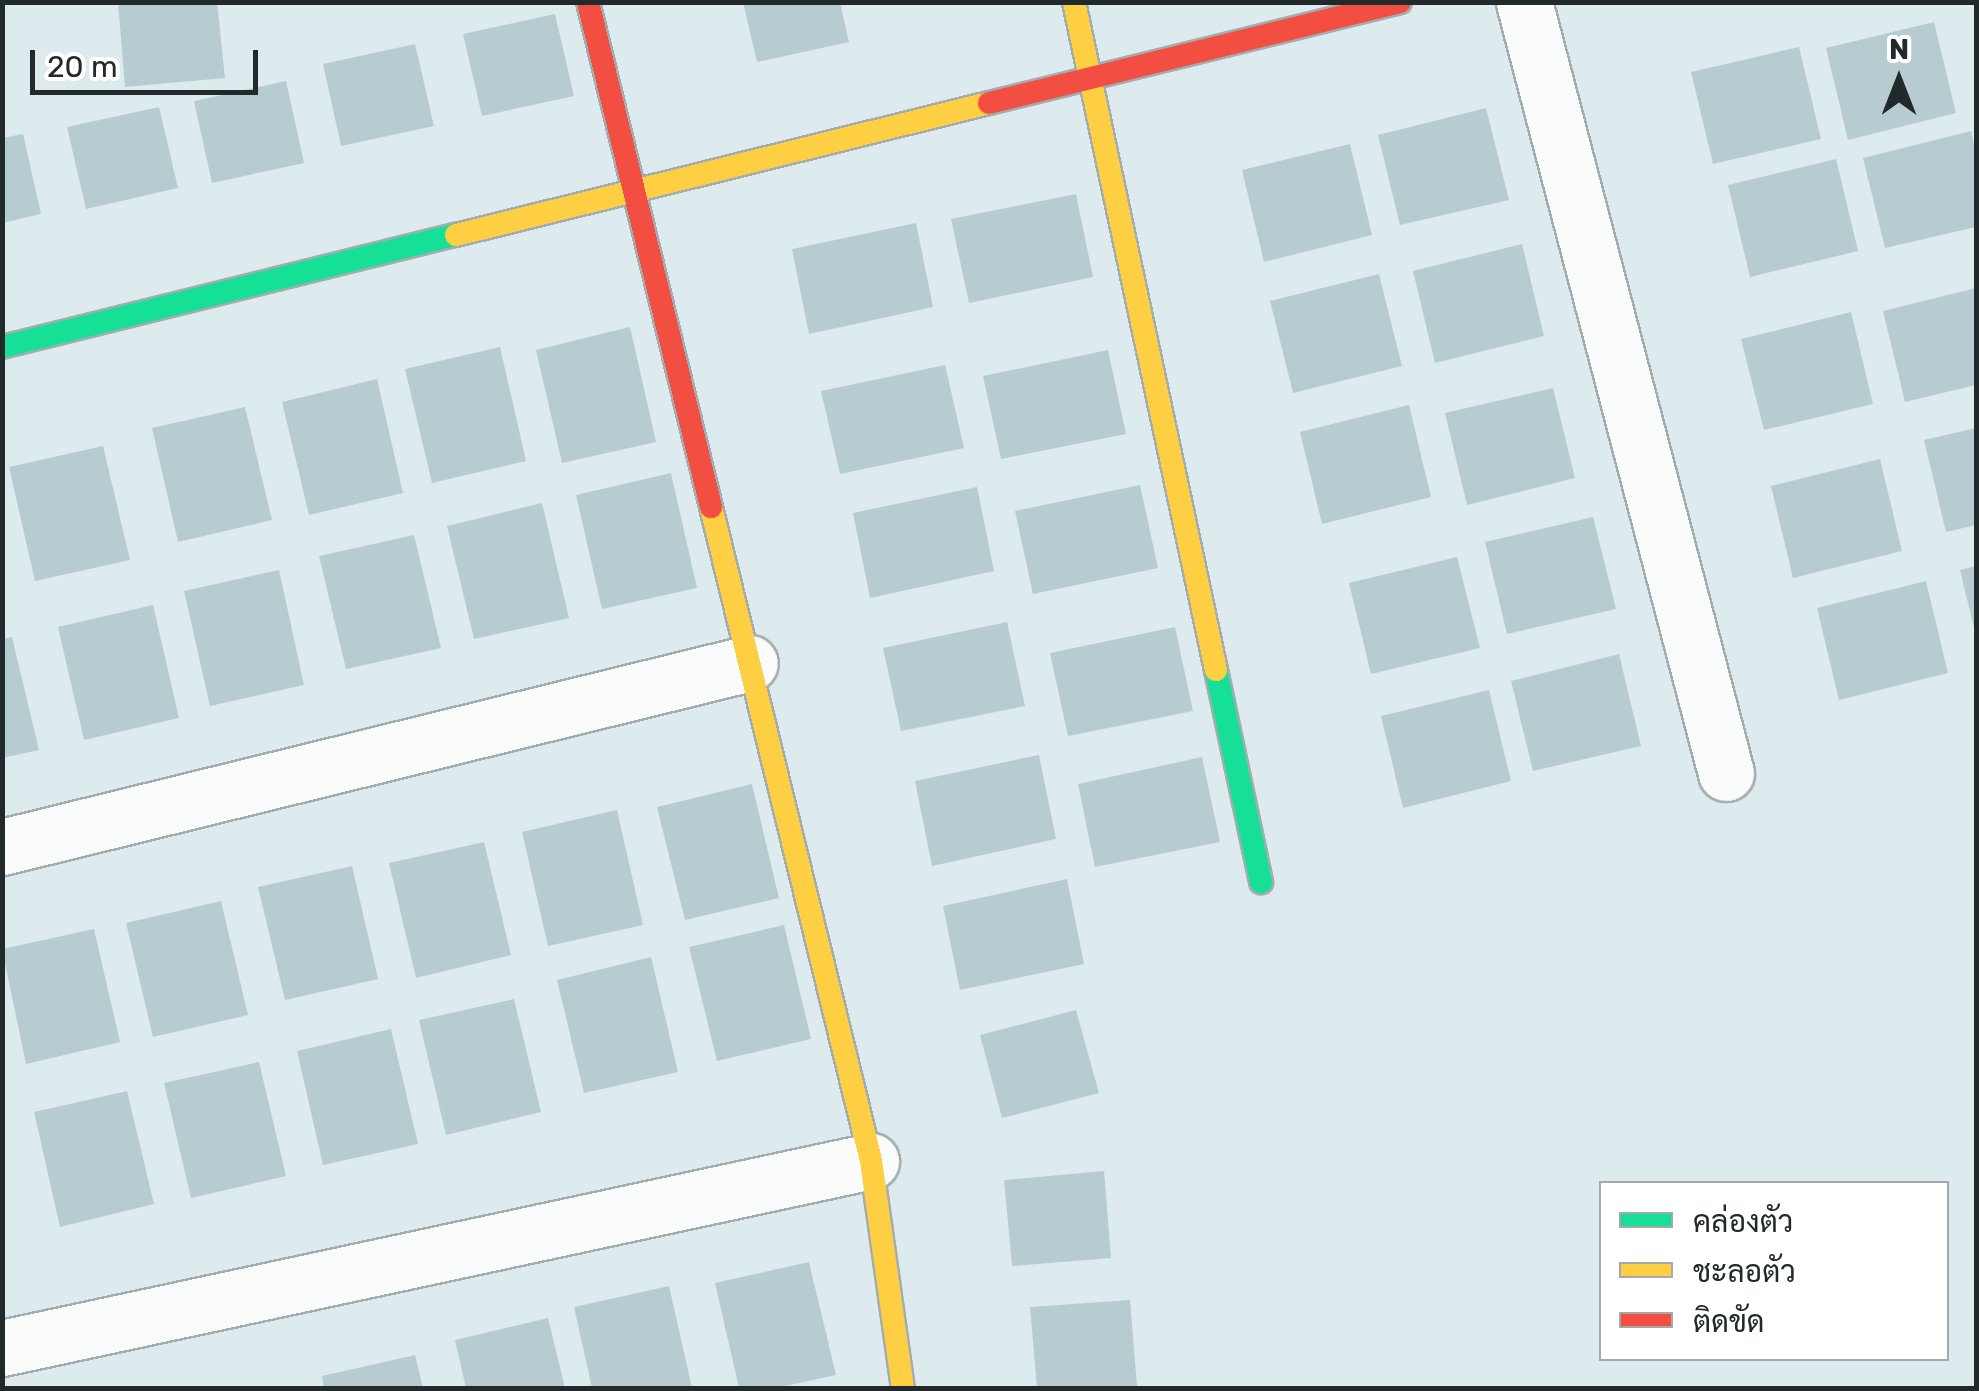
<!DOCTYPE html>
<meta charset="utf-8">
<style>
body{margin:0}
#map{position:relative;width:1979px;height:1391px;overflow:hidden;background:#deebee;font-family:Rubik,Sarabun,sans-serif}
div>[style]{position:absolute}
.building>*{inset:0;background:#b7ccd0}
.roads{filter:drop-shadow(2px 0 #a3adb0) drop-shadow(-2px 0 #a3adb0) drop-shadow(0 2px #a3adb0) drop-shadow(0 -2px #a3adb0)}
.street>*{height:55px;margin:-27.5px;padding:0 27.5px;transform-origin:27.5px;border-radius:27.5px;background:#fafcfc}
.fast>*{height:22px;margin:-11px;padding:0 11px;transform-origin:11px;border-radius:11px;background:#16e098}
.slow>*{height:22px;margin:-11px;padding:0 11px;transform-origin:11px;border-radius:11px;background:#ffcf43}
.jam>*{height:22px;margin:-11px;padding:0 11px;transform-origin:11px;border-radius:11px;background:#f24e42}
span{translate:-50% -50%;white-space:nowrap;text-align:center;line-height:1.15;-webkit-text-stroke:8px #fff;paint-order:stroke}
.frame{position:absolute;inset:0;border:5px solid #21292b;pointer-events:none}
.legend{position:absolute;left:1599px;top:1181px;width:350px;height:180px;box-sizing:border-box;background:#fff;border:2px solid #a6a9aa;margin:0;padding:12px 18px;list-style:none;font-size:30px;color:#21292b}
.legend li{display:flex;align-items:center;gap:20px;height:50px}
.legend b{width:50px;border:2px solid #a6a9aa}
.north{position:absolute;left:1849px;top:30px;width:100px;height:100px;-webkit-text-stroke:8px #fff;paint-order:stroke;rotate:0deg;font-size:28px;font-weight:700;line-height:40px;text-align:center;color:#21292b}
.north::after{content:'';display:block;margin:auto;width:35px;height:45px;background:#21292b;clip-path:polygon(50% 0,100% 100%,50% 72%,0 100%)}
.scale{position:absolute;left:30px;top:50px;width:228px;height:45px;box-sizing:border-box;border:5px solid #21292b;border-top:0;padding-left:12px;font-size:30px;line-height:35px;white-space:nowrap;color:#21292b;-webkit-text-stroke:8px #fff;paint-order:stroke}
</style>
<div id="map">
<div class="building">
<i style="clip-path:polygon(118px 2px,217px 2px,225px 78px,125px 87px)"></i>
<i style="clip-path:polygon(743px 2px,840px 2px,849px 42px,757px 62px)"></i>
<i style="clip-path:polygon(555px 14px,574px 96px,482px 116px,463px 34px)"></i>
<i style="clip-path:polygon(1934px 22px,1956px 113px,1848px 140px,1826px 48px)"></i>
<i style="clip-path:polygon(415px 44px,434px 126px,341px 146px,323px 64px)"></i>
<i style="clip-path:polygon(1799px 47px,1821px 139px,1713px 164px,1691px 72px)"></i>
<i style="clip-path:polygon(286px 81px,304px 163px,212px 183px,194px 101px)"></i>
<i style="clip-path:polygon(159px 107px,178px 188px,86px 209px,67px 127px)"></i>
<i style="clip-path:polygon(1486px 108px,1509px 200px,1400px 225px,1378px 135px)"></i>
<i style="clip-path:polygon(1971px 131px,1976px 154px,1976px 227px,1885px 248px,1863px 158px)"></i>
<i style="clip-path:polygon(23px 134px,41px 214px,2px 223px,2px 138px)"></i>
<i style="clip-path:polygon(1350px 144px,1372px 235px,1264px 262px,1242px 170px)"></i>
<i style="clip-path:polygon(1836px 159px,1858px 251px,1750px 277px,1728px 185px)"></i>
<i style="clip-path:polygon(1076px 194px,1093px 277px,969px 303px,951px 219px)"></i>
<i style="clip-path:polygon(916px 223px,933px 307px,809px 334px,792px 249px)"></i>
<i style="clip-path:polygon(1522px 244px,1544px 336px,1435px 363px,1413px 271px)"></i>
<i style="clip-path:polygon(1379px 274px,1402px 366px,1293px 393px,1270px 301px)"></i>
<i style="clip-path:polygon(1976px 288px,1976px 385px,1905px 402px,1883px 311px)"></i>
<i style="clip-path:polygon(1851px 312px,1873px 404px,1764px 430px,1741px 339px)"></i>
<i style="clip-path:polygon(630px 327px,656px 442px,562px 463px,536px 350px)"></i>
<i style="clip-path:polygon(500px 347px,526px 461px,432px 483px,405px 369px)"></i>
<i style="clip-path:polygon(1108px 350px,1126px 434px,1001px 459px,983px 376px)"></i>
<i style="clip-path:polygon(945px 365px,964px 448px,840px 474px,821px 391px)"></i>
<i style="clip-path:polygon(377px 379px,403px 493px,309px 515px,282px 402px)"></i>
<i style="clip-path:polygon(1553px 388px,1575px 478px,1467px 505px,1445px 413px)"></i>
<i style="clip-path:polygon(1409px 405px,1431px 497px,1322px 524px,1300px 432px)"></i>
<i style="clip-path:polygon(245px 407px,272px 520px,178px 542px,152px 428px)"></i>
<i style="clip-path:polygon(1976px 428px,1976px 525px,1946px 532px,1924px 440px)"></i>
<i style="clip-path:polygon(103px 446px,130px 560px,35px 581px,9px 467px)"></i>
<i style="clip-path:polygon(1880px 459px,1902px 551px,1793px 578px,1771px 486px)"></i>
<i style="clip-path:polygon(671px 473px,697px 588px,602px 609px,576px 495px)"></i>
<i style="clip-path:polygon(1140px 485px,1158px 568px,1033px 594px,1015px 511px)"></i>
<i style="clip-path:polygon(977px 487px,994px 571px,870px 598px,853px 513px)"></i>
<i style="clip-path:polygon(542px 503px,569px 618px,474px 639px,447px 526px)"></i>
<i style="clip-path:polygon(1593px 517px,1616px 609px,1507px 634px,1485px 542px)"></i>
<i style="clip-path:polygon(414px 535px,441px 648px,346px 669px,319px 556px)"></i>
<i style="clip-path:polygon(1457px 557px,1480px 648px,1371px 674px,1349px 583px)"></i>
<i style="clip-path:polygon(1976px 566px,1976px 632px,1975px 632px,1960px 570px)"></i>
<i style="clip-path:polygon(279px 570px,304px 685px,210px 706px,184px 591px)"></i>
<i style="clip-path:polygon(1926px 581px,1948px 673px,1839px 700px,1817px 608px)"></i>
<i style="clip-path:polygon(153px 605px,179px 718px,84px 740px,58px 627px)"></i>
<i style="clip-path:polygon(1007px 622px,1025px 706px,901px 731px,883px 648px)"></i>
<i style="clip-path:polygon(1175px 627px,1193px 711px,1068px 736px,1050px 653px)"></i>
<i style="clip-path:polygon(12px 637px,39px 750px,2px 758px,2px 639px)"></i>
<i style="clip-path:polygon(1619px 654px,1641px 746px,1533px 771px,1511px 681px)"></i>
<i style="clip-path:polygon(1489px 690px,1511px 781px,1403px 808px,1381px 716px)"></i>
<i style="clip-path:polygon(1039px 755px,1056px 839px,932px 866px,915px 781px)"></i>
<i style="clip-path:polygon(1202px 757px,1220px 842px,1095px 867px,1078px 784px)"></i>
<i style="clip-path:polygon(752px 784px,779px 898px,685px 920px,657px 807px)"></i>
<i style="clip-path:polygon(617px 810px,643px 925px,548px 946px,522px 832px)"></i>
<i style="clip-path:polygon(484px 842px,511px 955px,416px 978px,389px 863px)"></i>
<i style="clip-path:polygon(352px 866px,378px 979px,285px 1000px,258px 887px)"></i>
<i style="clip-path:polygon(1067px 879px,1084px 964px,960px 990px,943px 906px)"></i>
<i style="clip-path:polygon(221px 901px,248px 1015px,153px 1037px,126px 923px)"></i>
<i style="clip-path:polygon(784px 925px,811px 1039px,717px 1061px,689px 947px)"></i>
<i style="clip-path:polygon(94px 929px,120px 1042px,26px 1064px,2px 949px)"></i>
<i style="clip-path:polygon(651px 957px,678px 1072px,584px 1093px,557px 980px)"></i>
<i style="clip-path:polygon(514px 999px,541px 1112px,446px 1135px,419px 1020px)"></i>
<i style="clip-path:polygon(1076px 1010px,1099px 1093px,1002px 1118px,980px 1035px)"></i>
<i style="clip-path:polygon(391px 1029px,418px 1144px,323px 1165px,297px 1051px)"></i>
<i style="clip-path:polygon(259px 1062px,286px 1176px,191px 1198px,164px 1083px)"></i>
<i style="clip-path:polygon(127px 1091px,154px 1204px,60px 1227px,34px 1112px)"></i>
<i style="clip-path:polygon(1104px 1171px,1111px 1258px,1012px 1266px,1004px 1180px)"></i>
<i style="clip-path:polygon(809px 1262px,836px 1375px,776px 1388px,739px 1388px,715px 1283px)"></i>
<i style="clip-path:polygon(669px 1286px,692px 1388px,592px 1388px,574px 1307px)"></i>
<i style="clip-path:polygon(1130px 1300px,1137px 1386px,1037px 1388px,1030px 1307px)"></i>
<i style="clip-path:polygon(548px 1318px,565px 1388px,466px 1388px,455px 1340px)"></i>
<i style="clip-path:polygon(415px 1355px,423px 1388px,324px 1388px,322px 1376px)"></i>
</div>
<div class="roads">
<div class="street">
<i style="left:1524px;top:2px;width:797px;rotate:75.32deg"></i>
<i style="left:2px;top:847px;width:770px;rotate:-13.82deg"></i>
<i style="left:2px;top:1348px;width:889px;rotate:-12.14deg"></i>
</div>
<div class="fast">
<i style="left:2px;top:347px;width:468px;rotate:-13.9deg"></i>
<i style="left:1216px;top:670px;width:217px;rotate:78deg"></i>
</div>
<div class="slow">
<i style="left:1074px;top:2px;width:683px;rotate:78deg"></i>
<i style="left:456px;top:235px;width:549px;rotate:-13.91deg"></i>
<i style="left:711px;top:507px;width:673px;rotate:76.25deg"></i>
<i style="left:871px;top:1161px;width:229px;rotate:82deg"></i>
</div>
<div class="jam">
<i style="left:588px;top:2px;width:520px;rotate:76.31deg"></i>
<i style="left:989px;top:103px;width:423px;rotate:-13.8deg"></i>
</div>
</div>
<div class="frame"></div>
<ul class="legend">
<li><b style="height:12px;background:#16e098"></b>คล่องตัว</li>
<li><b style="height:12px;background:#ffcf43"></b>ชะลอตัว</li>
<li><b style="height:12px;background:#f24e42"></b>ติดขัด</li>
</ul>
<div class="north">N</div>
<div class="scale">20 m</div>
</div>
